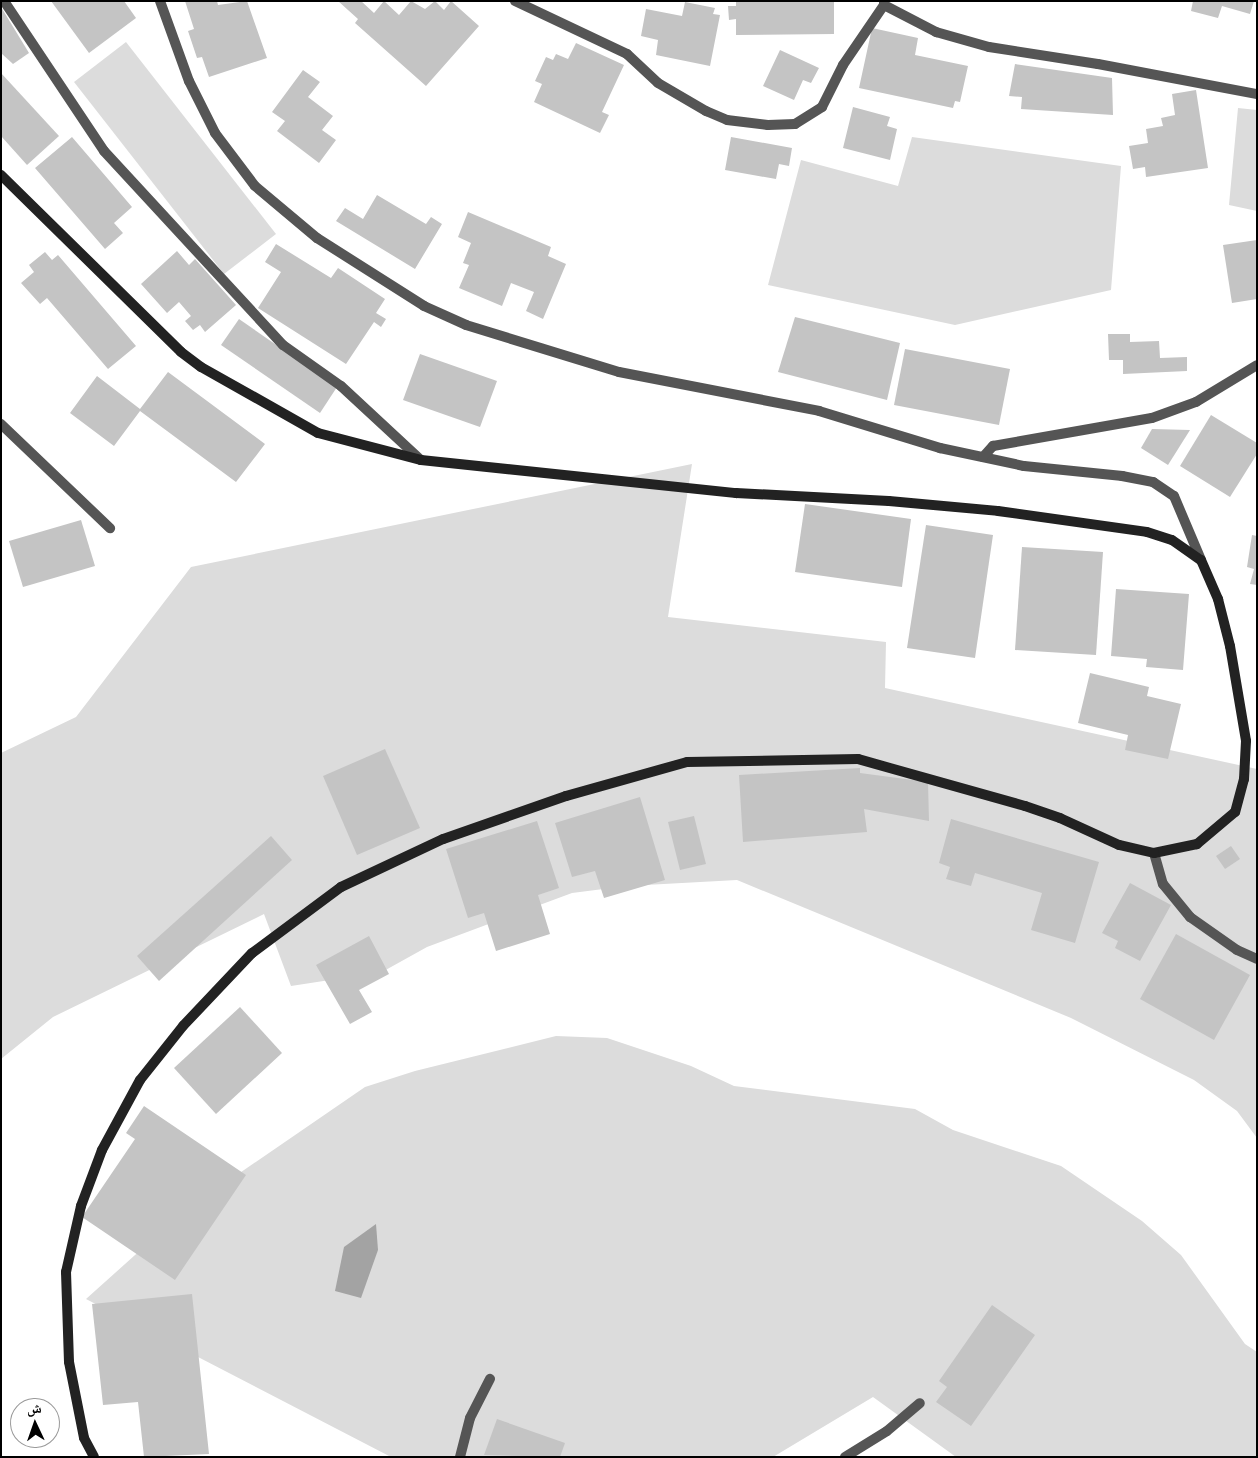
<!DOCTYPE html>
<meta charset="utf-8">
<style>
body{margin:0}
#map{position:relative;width:1258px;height:1458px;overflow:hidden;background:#fff;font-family:"Varela Round","Noto Naskh Arabic",sans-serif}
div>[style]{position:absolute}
.green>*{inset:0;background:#dcdcdc}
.water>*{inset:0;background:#a3a3a3}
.building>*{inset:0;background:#c4c4c4}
.street>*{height:10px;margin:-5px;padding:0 5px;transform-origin:5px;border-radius:5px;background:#555}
.secondary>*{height:10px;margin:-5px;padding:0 5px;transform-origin:5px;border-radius:5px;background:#222}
span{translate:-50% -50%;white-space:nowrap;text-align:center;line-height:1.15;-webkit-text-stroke:4px #fff;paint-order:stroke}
.frame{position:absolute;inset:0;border:2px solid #000;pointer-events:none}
.north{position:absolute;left:10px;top:1398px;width:50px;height:50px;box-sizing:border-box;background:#fff;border:1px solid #999;border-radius:50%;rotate:357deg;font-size:14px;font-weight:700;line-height:20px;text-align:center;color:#000}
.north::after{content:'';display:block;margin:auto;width:18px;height:22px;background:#000;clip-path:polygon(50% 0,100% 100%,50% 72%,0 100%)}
</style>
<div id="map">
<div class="green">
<i style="clip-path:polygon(126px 42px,276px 234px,224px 274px,74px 82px)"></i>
<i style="clip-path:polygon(1238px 108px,1257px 110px,1257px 211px,1229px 205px)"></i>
<i style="clip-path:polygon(912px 137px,1121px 166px,1111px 290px,955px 325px,768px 285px,801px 160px,898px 186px)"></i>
<i style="clip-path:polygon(692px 464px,668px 617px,886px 642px,885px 688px,1257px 769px,1257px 1138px,1237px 1111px,1194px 1080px,1071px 1018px,737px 880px,627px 886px,572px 893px,427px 947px,382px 972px,291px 986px,264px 914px,53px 1017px,1px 1059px,1px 753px,76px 717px,191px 567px)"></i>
<i style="clip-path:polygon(556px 1036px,607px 1038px,691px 1066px,734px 1086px,915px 1109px,953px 1130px,1061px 1166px,1142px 1221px,1181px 1255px,1245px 1344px,1257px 1352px,1257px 1457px,956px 1457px,873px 1397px,773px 1457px,391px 1457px,86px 1299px,183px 1212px,365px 1087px,415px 1071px)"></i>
</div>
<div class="water">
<i style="clip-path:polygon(376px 1224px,378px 1250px,361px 1298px,335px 1291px,344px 1247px)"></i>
</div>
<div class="building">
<i style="clip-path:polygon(51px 1px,124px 1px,136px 18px,89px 53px)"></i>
<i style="clip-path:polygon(185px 1px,217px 1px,218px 5px,247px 1px,267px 58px,209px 77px,202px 57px,197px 58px,188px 31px,194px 29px)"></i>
<i style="clip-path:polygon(338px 1px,361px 1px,374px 13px,384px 1px,399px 15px,411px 1px,425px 9px,435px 1px,444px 10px,451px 1px,479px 26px,426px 86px,355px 23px,358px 19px)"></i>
<i style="clip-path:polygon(736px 1px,834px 1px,834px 34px,736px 35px,736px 19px,729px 20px,728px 6px,736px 6px)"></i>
<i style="clip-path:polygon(1193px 1px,1254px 1px,1250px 14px,1222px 6px,1218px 18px,1191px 11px)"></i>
<i style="clip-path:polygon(685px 2px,715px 8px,713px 14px,720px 15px,710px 66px,656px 55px,658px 40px,641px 36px,646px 9px,682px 16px)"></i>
<i style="clip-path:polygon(1px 7px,29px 53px,13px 64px,1px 53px)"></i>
<i style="clip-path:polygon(872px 28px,918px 38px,915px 55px,968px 66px,960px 102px,955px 101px,953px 108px,859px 88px)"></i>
<i style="clip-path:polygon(576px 43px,624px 65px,602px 112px,609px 115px,600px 133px,534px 102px,542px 84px,535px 81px,546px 57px,553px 60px,556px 54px,568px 59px)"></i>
<i style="clip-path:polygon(780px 50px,819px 68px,811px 83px,803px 80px,794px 100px,763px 86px)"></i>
<i style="clip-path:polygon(1015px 64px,1112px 78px,1113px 115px,1021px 109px,1022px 97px,1009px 96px)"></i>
<i style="clip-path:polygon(303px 70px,320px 82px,308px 97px,333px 116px,322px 130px,336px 140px,319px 163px,277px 131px,285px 121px,272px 112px)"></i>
<i style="clip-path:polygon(1px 73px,59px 136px,27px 165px,1px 136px)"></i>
<i style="clip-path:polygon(1196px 90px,1208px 168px,1146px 177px,1145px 167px,1133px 169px,1129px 146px,1148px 143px,1146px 129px,1163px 126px,1161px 118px,1175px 115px,1172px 94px)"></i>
<i style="clip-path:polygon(853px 107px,890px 117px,887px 126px,897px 129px,890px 160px,843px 148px)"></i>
<i style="clip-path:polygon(72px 137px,132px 207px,114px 223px,123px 233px,105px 249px,35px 168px)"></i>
<i style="clip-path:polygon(731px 137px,792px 148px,789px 166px,779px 164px,776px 179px,725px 170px)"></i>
<i style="clip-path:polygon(377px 195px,426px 224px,431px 217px,442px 224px,415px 269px,336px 221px,345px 208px,363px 219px)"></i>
<i style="clip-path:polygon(468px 212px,551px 247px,548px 256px,566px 264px,543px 319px,526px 311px,534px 292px,511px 283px,502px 306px,459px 288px,469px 265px,463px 263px,471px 243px,458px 237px)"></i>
<i style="clip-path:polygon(1257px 240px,1257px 299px,1232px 303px,1223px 245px)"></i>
<i style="clip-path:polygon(276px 244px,331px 278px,338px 268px,385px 299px,376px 313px,386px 319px,381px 327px,374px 322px,346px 364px,258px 308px,281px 272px,265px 262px)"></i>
<i style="clip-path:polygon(177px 251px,189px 265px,195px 259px,236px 305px,205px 332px,200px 325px,193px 330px,185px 321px,191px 316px,179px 302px,167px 313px,141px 284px)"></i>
<i style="clip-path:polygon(45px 252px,52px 260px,58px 255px,136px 346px,108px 369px,47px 298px,40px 304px,21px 283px,34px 272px,29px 265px)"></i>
<i style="clip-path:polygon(795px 317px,900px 343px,887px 400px,778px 372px)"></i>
<i style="clip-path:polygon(239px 319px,337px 387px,320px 413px,221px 345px)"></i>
<i style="clip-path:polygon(1108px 334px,1130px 334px,1130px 342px,1159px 341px,1160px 358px,1187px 357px,1187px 371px,1123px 374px,1123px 360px,1109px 360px)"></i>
<i style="clip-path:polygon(905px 349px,1010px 369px,999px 425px,894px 405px)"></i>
<i style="clip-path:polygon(420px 354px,497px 381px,480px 427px,403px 400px)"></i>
<i style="clip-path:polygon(168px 372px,265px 444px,236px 482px,140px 411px,114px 446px,70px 413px,97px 376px,140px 409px)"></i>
<i style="clip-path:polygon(1211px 415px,1257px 443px,1257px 454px,1230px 497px,1180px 466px)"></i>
<i style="clip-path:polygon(1152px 429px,1190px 430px,1168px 465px,1141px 448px)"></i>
<i style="clip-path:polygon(805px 504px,911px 519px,902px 587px,795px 572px)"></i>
<i style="clip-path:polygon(81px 520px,95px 566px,23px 587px,9px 541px)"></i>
<i style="clip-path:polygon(926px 525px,993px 535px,975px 658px,907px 648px)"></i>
<i style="clip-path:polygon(1252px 535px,1257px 536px,1257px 585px,1250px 584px,1254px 569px,1247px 567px)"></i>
<i style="clip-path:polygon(1022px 547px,1103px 552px,1096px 655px,1015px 650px)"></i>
<i style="clip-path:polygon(1116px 589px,1189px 594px,1183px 670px,1146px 667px,1147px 659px,1111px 656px)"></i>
<i style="clip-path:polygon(1090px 673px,1149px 687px,1147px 696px,1181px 704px,1168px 759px,1125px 750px,1128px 735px,1078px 723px)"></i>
<i style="clip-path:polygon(385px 749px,420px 828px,357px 855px,323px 776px)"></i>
<i style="clip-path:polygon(860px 768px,860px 773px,928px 782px,929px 821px,864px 809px,867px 832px,743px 842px,739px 775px)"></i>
<i style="clip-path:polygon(640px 797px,665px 880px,604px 898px,595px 871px,572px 877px,555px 823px)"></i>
<i style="clip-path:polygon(694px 816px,706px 864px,680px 870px,668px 822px)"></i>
<i style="clip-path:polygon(951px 819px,1099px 862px,1075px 943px,1031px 930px,1042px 893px,975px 873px,971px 886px,946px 879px,950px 867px,939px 863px)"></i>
<i style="clip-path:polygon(537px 821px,559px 888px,538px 895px,550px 934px,496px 951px,484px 913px,468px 918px,446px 849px)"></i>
<i style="clip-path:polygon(271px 836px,292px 860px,159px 981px,137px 956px)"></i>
<i style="clip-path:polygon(1231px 846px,1240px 859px,1225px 869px,1216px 856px)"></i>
<i style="clip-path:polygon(1130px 883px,1171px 905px,1140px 961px,1115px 948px,1118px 941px,1102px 933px)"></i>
<i style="clip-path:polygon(1176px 934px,1250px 975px,1214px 1040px,1140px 999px)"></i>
<i style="clip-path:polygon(369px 936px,389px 974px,359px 990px,372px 1012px,350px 1024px,316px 965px)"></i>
<i style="clip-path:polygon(240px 1007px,282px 1053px,216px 1114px,174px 1068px)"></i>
<i style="clip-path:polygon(144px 1106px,246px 1175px,175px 1280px,82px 1217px,135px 1139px,126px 1133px)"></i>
<i style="clip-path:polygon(192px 1294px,209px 1454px,144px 1457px,138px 1402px,103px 1405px,92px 1304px)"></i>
<i style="clip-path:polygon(992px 1305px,1035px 1335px,971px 1426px,936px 1402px,947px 1387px,939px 1381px)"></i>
<i style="clip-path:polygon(497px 1419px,565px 1443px,560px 1457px,484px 1455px)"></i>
</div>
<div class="street">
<i style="left:4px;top:1px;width:180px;rotate:56.3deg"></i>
<i style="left:104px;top:151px;width:264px;rotate:47.3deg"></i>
<i style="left:283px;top:345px;width:71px;rotate:35.3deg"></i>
<i style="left:341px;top:386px;width:109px;rotate:42.8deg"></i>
<i style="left:160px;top:1px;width:85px;rotate:70.1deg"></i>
<i style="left:189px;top:81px;width:58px;rotate:63.4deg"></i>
<i style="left:215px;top:133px;width:66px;rotate:53deg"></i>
<i style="left:255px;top:186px;width:81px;rotate:40deg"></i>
<i style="left:317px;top:238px;width:127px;rotate:32.4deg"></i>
<i style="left:424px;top:306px;width:46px;rotate:24.3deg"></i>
<i style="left:466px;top:325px;width:160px;rotate:17.1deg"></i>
<i style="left:619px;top:372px;width:204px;rotate:11deg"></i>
<i style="left:819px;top:411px;width:127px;rotate:17deg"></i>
<i style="left:940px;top:448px;width:86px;rotate:12.1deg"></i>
<i style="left:1024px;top:466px;width:99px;rotate:5.8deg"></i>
<i style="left:1122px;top:476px;width:32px;rotate:11deg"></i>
<i style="left:1153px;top:482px;width:25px;rotate:34deg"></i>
<i style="left:1174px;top:496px;width:69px;rotate:67.1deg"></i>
<i style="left:515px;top:1px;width:124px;rotate:25.3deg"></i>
<i style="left:627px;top:54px;width:42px;rotate:43.1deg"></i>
<i style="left:658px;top:83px;width:56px;rotate:30.3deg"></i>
<i style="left:706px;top:111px;width:23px;rotate:23deg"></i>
<i style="left:727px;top:120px;width:41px;rotate:7deg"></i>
<i style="left:768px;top:125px;width:27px;rotate:-2deg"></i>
<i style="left:795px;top:124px;width:32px;rotate:-32deg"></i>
<i style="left:822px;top:107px;width:47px;rotate:-63.4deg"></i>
<i style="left:843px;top:65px;width:73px;rotate:-55.7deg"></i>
<i style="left:884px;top:1px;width:4px;rotate:90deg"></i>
<i style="left:884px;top:5px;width:59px;rotate:27.4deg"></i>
<i style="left:936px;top:32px;width:55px;rotate:15.8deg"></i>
<i style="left:989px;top:47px;width:110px;rotate:8.9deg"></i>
<i style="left:1098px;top:64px;width:162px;rotate:10.7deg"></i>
<i style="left:1px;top:424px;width:151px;rotate:43.7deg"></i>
<i style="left:983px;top:457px;width:15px;rotate:-48deg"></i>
<i style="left:993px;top:446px;width:161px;rotate:-10deg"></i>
<i style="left:1152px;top:418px;width:47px;rotate:-20deg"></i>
<i style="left:1196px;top:402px;width:71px;rotate:-31.2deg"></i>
<i style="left:1154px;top:853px;width:32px;rotate:74deg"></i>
<i style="left:1163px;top:884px;width:43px;rotate:50.7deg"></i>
<i style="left:1190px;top:917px;width:57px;rotate:35.1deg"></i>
<i style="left:1237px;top:950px;width:22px;rotate:24deg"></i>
<i style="left:460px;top:1457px;width:40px;rotate:-75.6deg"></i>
<i style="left:470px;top:1418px;width:44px;rotate:-62.9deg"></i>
<i style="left:845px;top:1457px;width:49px;rotate:-31.8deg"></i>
<i style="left:887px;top:1431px;width:43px;rotate:-40.3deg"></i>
</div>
<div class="secondary">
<i style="left:1px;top:175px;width:252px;rotate:44.5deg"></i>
<i style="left:181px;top:352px;width:25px;rotate:37deg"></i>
<i style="left:201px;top:367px;width:134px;rotate:29.4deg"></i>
<i style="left:318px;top:433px;width:106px;rotate:14.7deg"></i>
<i style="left:421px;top:460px;width:317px;rotate:6deg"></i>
<i style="left:736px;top:493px;width:153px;rotate:3deg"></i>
<i style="left:889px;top:501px;width:109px;rotate:5.2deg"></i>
<i style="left:998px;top:511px;width:150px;rotate:8deg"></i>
<i style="left:1147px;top:532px;width:26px;rotate:18deg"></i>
<i style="left:1172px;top:540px;width:35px;rotate:35deg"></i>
<i style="left:1201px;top:560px;width:43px;rotate:66.4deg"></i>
<i style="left:1218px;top:599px;width:49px;rotate:75.7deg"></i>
<i style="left:1230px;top:646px;width:96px;rotate:80.4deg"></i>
<i style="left:1246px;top:741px;width:38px;rotate:93deg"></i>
<i style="left:1244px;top:779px;width:34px;rotate:105deg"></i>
<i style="left:1235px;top:812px;width:50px;rotate:139.9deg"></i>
<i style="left:1197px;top:844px;width:44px;rotate:168.2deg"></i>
<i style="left:1154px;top:853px;width:36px;rotate:-167deg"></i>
<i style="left:1119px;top:845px;width:65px;rotate:-155.4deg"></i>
<i style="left:1060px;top:818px;width:37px;rotate:-161deg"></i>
<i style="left:1025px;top:806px;width:173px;rotate:-164.3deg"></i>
<i style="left:858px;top:759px;width:171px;rotate:179deg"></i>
<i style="left:687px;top:762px;width:126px;rotate:164.3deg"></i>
<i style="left:566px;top:796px;width:130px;rotate:160.7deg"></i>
<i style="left:443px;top:839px;width:113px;rotate:154.8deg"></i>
<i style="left:341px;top:887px;width:111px;rotate:143.4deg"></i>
<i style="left:252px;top:953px;width:100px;rotate:133.4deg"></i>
<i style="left:183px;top:1026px;width:69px;rotate:128.5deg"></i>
<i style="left:140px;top:1080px;width:80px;rotate:118.5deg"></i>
<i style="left:102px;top:1150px;width:60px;rotate:110.6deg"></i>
<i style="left:81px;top:1206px;width:68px;rotate:102.8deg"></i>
<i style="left:66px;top:1272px;width:90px;rotate:88.1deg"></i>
<i style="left:69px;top:1362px;width:77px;rotate:78.8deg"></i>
<i style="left:84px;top:1438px;width:21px;rotate:62deg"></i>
</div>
<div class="frame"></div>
<div class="north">ش</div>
</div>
